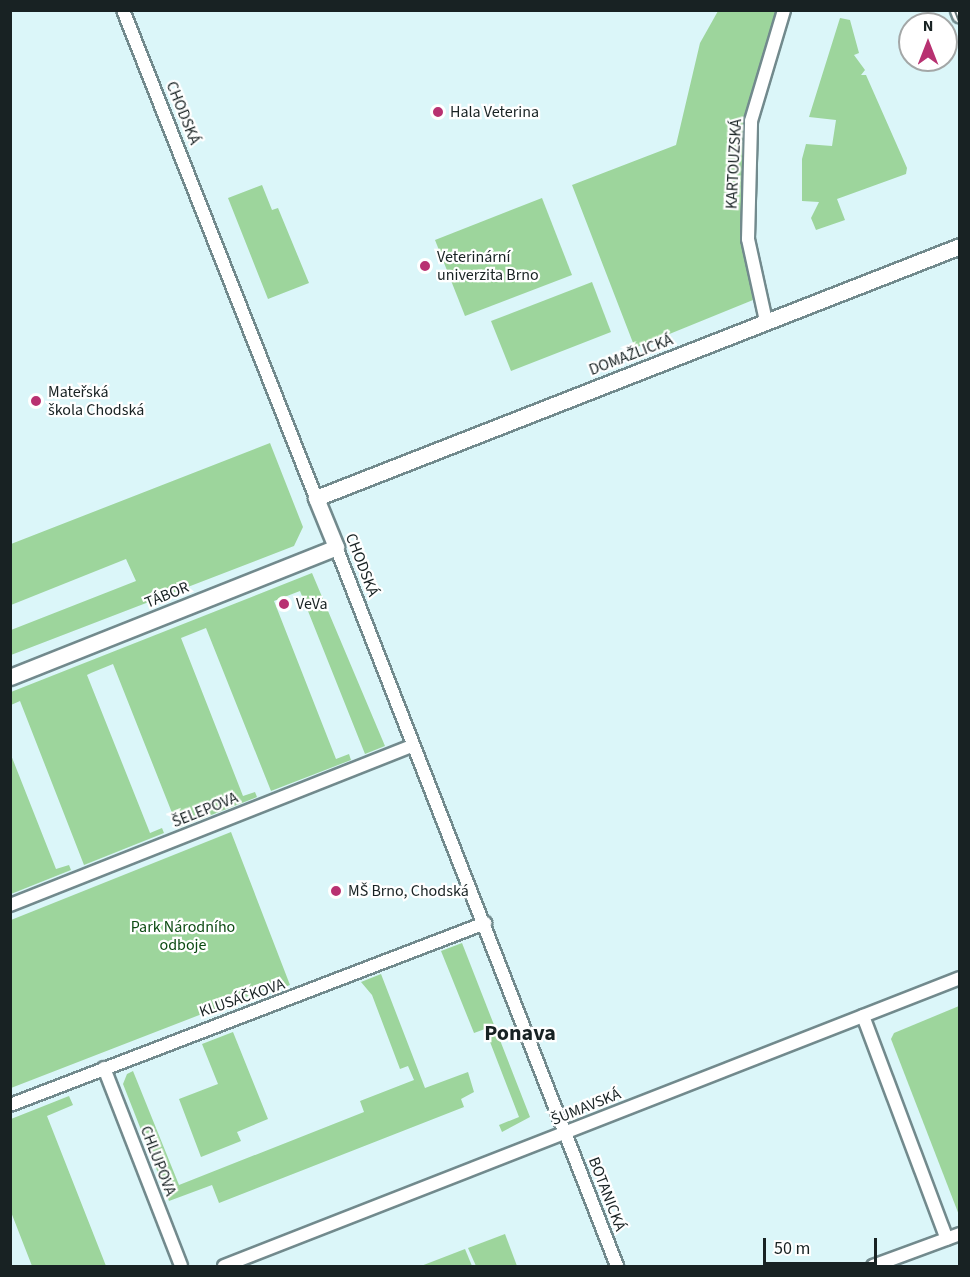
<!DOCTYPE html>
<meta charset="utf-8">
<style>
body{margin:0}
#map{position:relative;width:970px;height:1277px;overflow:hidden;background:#dbf6f9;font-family:"Source Sans 3",sans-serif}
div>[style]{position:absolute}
.green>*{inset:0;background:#9dd59c}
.roads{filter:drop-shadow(2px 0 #728a8d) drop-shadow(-2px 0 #728a8d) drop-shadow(0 2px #728a8d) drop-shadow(0 -2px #728a8d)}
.minor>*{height:12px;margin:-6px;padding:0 6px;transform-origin:6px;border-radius:6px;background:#fff}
.tertiary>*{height:15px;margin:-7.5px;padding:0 7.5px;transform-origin:7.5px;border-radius:7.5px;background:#fff}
.tram>*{height:1.5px;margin:-0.75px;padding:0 0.75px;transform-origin:0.75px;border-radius:0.75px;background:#627374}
.dots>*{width:16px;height:16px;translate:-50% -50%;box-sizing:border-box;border:3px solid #fff;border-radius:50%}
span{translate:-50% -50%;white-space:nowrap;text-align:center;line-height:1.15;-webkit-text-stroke:4.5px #fff;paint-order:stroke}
.poi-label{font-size:16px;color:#182223}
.left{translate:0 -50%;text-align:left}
.street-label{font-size:16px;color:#182223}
.park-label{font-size:16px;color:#0d4b13}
.district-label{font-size:22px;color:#182223;font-weight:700}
.frame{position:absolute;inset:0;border:12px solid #182223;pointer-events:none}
.north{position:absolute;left:898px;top:12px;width:60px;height:60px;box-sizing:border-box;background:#fff;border:2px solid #a3a7a7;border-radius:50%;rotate:0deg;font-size:16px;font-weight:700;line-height:24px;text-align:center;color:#182223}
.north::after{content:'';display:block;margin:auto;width:21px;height:27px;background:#b83171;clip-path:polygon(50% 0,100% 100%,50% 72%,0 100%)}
.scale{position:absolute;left:763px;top:1238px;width:114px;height:27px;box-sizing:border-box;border:3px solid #182223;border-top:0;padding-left:8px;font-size:18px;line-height:21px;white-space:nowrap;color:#182223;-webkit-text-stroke:4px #fff;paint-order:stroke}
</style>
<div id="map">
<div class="green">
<i style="clip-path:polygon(718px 11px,776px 11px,745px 117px,741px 238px,753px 300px,635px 348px,572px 185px,676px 145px,700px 43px)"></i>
<i style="clip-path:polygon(840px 18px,850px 20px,859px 53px,854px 55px,865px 70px,861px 75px,866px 75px,907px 168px,906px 174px,837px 199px,845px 220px,816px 230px,811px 218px,819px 202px,802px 201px,802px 159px,806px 144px,832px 146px,836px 120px,809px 117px)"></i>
<i style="clip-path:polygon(262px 185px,272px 210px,278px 208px,309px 283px,268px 299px,228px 198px)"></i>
<i style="clip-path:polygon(542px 198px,572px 275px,465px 316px,435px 240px)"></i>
<i style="clip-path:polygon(592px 282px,611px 332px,511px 371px,491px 321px)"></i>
<i style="clip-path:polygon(270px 443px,303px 527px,294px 546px,11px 655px,11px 630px,136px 581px,126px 559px,11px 605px,11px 544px)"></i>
<i style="clip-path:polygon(312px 573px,385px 746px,365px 754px,300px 591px,274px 601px,336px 759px,349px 754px,351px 760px,271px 791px,206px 628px,181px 638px,243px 796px,255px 792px,257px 797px,178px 828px,113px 664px,91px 673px,87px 675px,150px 833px,162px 828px,164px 833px,84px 865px,20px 701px,11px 705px,11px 692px)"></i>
<i style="clip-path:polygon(11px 755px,56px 869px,69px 865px,71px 870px,11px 894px)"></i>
<i style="clip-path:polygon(231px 832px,290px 985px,271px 992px,269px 988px,11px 1088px,11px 920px)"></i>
<i style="clip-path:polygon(462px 943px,530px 1117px,502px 1132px,499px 1125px,519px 1117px,485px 1029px,474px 1033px,441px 951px)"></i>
<i style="clip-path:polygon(381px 974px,425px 1088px,468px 1072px,474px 1092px,461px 1099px,464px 1107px,219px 1203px,212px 1185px,169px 1201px,123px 1084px,127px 1074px,133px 1071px,179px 1185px,364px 1112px,360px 1101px,414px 1080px,408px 1066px,400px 1069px,372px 995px,361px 982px)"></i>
<i style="clip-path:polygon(959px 1006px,959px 1215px,891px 1039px,894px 1033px)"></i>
<i style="clip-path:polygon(233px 1032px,268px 1119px,237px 1132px,241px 1141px,201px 1157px,179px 1099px,218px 1084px,202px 1044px)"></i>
<i style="clip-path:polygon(69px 1096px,73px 1105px,47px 1116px,106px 1266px,32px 1266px,11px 1212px,11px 1119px)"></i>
<i style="clip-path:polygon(505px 1234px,517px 1266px,476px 1266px,468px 1248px)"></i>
<i style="clip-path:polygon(465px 1249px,472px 1266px,421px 1266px)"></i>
</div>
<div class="roads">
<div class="minor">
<i style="left:123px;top:10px;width:525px;rotate:68.42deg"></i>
<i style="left:766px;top:321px;width:84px;rotate:-102.4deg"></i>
<i style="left:748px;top:239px;width:118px;rotate:-88.5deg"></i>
<i style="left:751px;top:121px;width:116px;rotate:-73.4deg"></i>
<i style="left:336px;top:547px;width:772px;rotate:68.65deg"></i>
<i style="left:10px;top:905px;width:432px;rotate:-21.6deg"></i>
<i style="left:863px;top:1016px;width:238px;rotate:69.4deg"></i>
<i style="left:104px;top:1068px;width:212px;rotate:68.7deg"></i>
<i style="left:10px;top:1105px;width:509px;rotate:-20.96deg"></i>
<i style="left:224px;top:1266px;width:790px;rotate:-21.37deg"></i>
<i style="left:873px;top:1266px;width:93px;rotate:-20.2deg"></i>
</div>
<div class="tertiary">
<i style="left:958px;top:10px;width:5px;rotate:68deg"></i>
<i style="left:10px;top:677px;width:351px;rotate:-21.7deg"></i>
<i style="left:336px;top:547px;width:53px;rotate:-112.2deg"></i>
<i style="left:316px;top:498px;width:692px;rotate:-21.37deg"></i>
</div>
</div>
<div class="tram">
<i style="left:955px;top:10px;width:14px;rotate:69deg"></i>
</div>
<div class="dots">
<i style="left:438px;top:112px;background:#b83171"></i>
<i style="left:425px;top:266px;background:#b83171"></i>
<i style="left:36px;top:401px;background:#b83171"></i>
<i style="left:284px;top:604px;background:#b83171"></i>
<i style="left:336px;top:891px;background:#b83171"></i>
</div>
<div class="poi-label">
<span class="left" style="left:450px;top:112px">Hala Veterina</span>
<span class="left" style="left:437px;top:266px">Veterinární<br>univerzita Brno</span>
<span class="left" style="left:48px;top:401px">Mateřská<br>škola Chodská</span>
<span class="left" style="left:296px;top:604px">VeVa</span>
<span class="left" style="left:348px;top:891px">MŠ Brno, Chodská</span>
</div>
<div class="street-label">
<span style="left:183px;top:113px;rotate:68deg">CHODSKÁ</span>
<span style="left:734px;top:164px;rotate:-87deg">KARTOUZSKÁ</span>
<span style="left:631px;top:355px;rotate:-21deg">DOMAŽLICKÁ</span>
<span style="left:362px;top:565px;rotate:69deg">CHODSKÁ</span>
<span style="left:167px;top:595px;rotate:-22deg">TÁBOR</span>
<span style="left:205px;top:810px;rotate:-22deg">ŠELEPOVA</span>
<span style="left:242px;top:998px;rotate:-19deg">KLUSÁČKOVA</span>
<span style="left:586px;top:1107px;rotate:-22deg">ŠUMAVSKÁ</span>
<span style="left:158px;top:1161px;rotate:69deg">CHLUPOVA</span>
<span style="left:607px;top:1194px;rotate:69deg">BOTANICKÁ</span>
</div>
<div class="park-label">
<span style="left:183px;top:936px">Park Národního<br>odboje</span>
</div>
<div class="district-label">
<span style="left:520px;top:1034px">Ponava</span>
</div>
<div class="frame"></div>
<div class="north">N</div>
<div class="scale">50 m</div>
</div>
